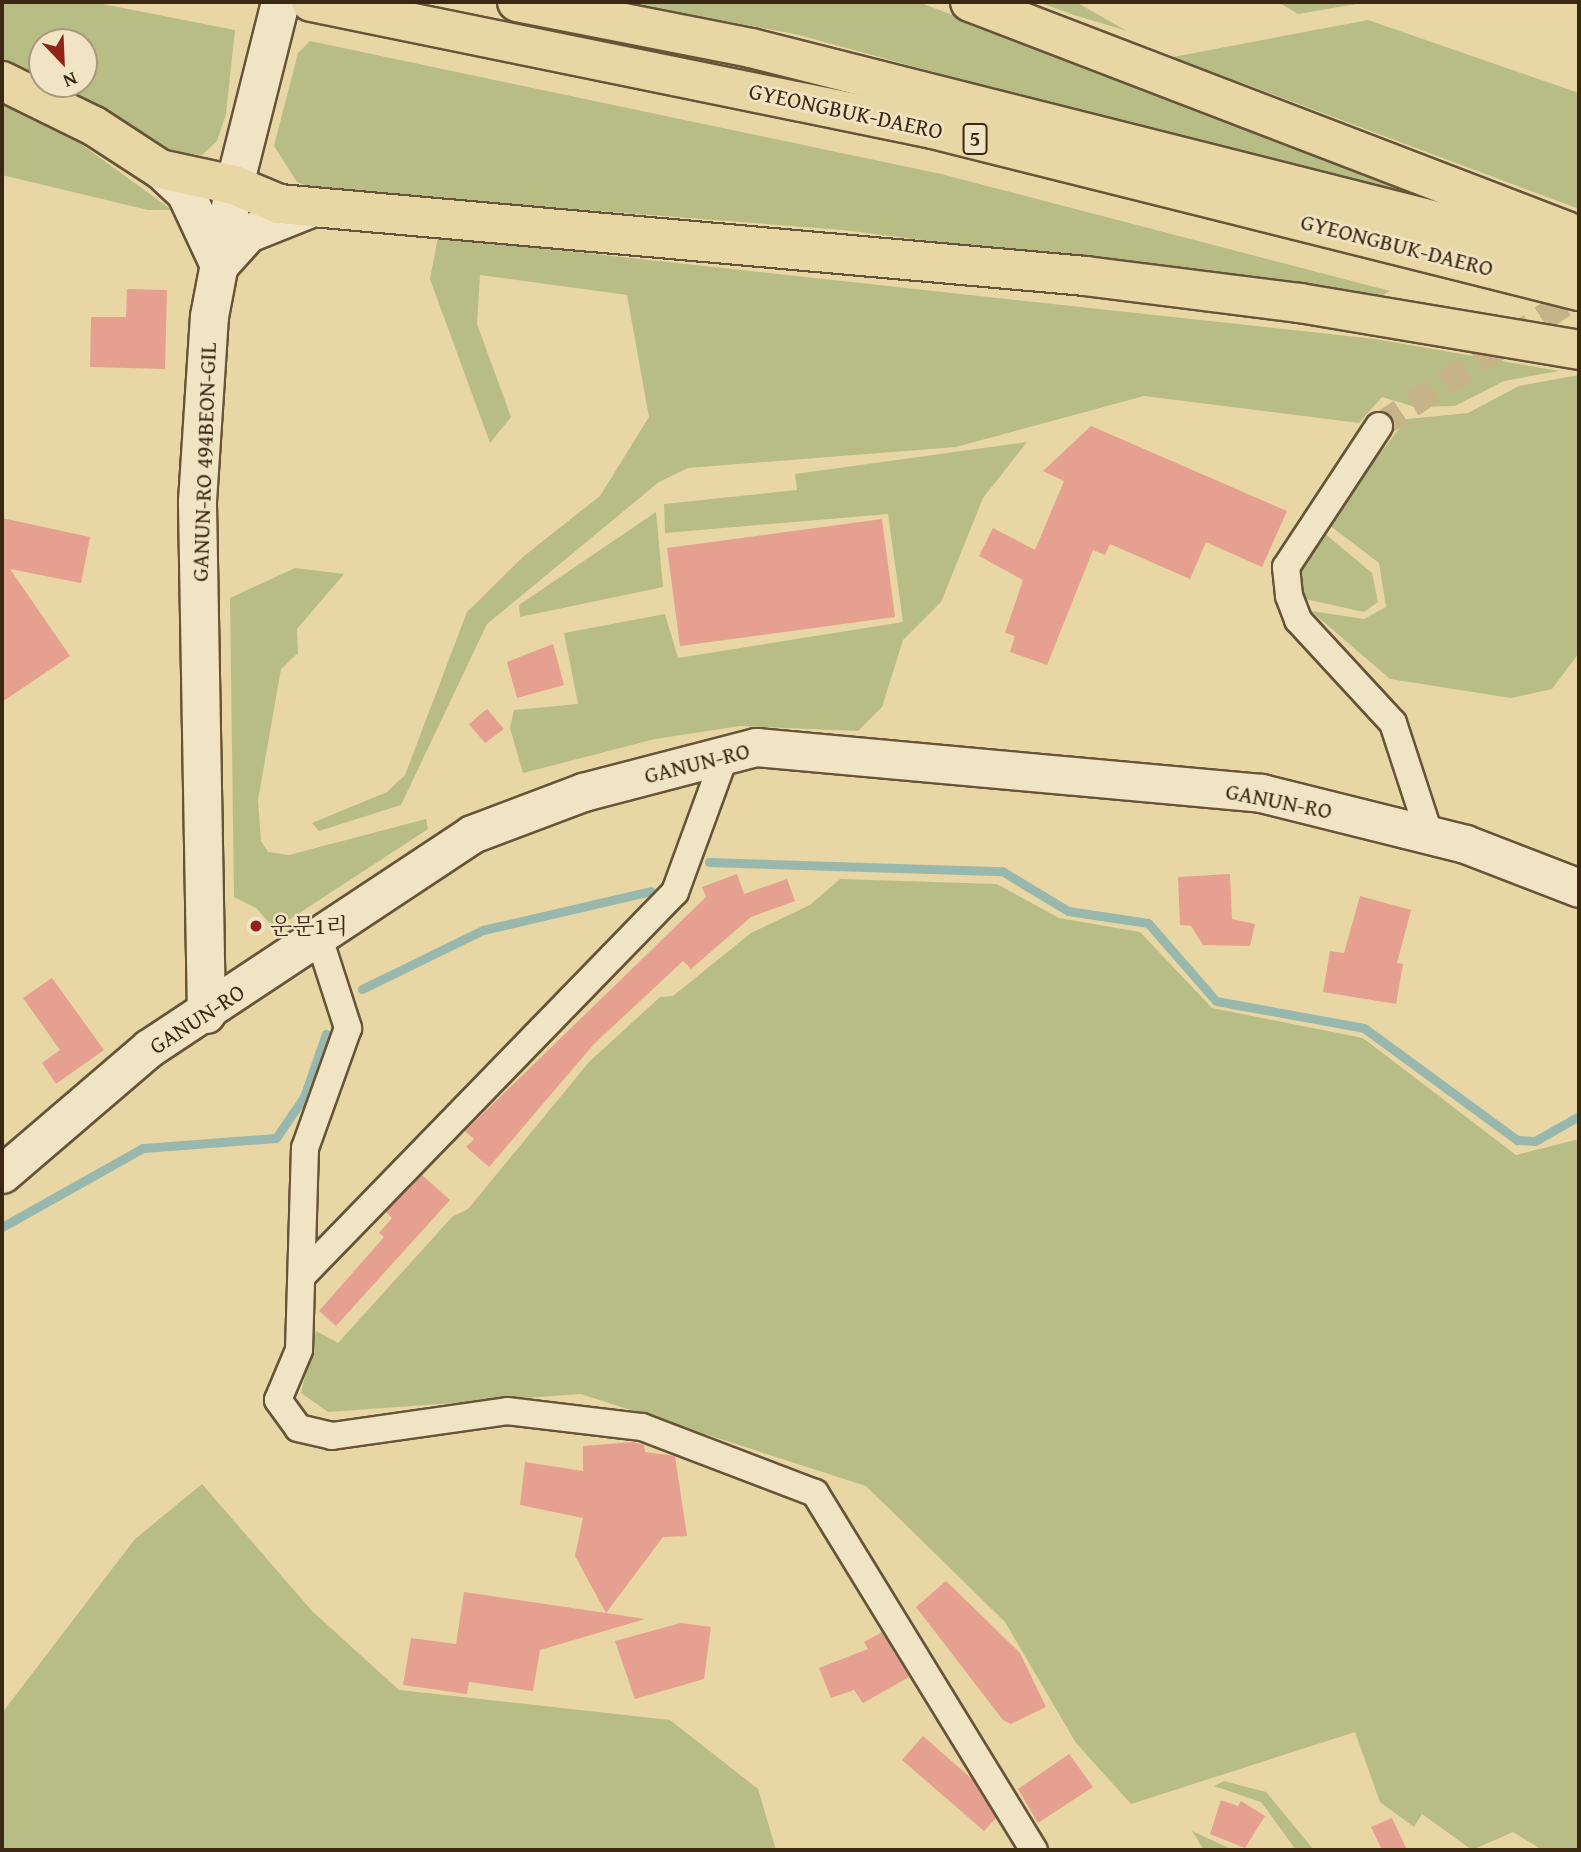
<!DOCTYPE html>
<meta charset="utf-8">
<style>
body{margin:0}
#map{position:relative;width:1581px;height:1852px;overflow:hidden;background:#e9d6a5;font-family:"Gentium Book Plus","Noto Serif KR",serif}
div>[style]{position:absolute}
.green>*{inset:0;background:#b8bd85}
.stream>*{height:9px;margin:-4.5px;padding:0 4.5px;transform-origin:4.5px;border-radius:4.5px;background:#98b8ad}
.building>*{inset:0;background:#e6a08f}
.street-tunnel>*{height:26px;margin-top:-13px;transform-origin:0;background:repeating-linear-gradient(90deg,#c6b388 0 26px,transparent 0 39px)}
.roads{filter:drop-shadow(2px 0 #665438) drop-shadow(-2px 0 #665438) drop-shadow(0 2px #665438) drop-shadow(0 -2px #665438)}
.street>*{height:26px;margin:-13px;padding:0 13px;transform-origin:13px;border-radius:13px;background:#f1e4c4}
.secondary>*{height:37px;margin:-18.5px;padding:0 18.5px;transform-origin:18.5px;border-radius:18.5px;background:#f1e4c4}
.highway>*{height:38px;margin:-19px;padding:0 19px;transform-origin:19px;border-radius:19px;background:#e9d6a5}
.dots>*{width:19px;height:19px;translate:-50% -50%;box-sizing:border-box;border:4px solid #f1e4c4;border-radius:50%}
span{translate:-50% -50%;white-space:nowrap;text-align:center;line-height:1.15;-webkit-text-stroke:5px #f1e4c4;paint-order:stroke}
.shield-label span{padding:2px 5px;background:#f1e4c4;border:2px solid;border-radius:5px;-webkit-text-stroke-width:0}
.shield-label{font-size:21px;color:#3a2813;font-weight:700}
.street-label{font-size:23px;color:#3a2813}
.poi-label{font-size:23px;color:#3a2813}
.left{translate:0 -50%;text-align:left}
.frame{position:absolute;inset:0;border:4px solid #3a2813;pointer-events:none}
.north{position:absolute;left:28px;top:28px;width:70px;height:70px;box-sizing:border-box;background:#f1e4c4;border:2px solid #a8997d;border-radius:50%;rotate:157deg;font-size:19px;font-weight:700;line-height:28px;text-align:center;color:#3a2813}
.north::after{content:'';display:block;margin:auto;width:24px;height:32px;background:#8f2418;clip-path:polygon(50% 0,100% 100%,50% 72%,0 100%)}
</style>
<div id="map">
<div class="green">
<i style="clip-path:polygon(2px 2px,92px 2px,235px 30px,226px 114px,217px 141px,202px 155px,168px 151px,49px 84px,84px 84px,84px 42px,42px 42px,42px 81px,2px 62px)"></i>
<i style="clip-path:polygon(621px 2px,918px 2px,1445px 200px,1442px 210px,1398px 199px,795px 34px)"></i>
<i style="clip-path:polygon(1038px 2px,1076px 2px,1127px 31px,1071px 14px)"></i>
<i style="clip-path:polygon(1278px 2px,1368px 2px,1298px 14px)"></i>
<i style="clip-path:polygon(1368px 20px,1579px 93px,1579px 209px,1173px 57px)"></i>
<i style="clip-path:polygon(310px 41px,941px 174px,1390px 291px,1379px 297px,843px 230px,316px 189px,297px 182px,274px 146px,298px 53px)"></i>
<i style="clip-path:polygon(2px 101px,63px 131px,172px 210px,148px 210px,2px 175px)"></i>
<i style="clip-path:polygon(438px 237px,1375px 339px,1559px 371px,1504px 381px,1455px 406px,1415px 407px,1382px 397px,1359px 423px,1144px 396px,956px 447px,688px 468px,659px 482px,487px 624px,401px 805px,319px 831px,312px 823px,387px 792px,405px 775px,467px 612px,524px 556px,600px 496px,649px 417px,627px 295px,480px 275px,477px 324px,511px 417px,490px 443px,430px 279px)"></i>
<i style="clip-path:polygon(1579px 375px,1579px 653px,1552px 689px,1511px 698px,1390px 679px,1311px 611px,1364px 619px,1386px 607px,1379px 563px,1329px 525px,1335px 510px,1407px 419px,1468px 413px,1519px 386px)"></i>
<i style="clip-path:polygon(1027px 442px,983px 498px,941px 602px,903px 640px,882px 707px,858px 731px,740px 726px,655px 739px,523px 773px,510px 728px,514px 710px,578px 704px,564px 633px,665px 614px,678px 658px,903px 622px,888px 514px,665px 533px,664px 504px,797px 490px,795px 474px)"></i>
<i style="clip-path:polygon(656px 512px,663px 587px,520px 617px,519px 605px)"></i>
<i style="clip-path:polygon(1324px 533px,1372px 573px,1378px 602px,1364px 612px,1305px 599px,1294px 585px,1297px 562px)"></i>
<i style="clip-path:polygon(295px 568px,344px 574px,297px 629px,298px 653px,281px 669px,258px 800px,261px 841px,268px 852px,289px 855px,426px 819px,428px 829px,275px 929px,256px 908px,234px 897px,230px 598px)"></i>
<i style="clip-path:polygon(840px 879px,997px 884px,1059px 918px,1140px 932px,1212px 1008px,1363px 1038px,1516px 1155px,1579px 1139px,1579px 1850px,1542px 1850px,1513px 1832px,1472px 1850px,1422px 1814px,1414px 1827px,1380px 1802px,1355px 1732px,1131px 1804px,1076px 1743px,1005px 1622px,866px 1486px,581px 1394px,328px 1412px,301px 1393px,316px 1331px,338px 1343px,452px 1217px,468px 1209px,589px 1062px,660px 997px,673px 996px,751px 933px,810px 905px)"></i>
<i style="clip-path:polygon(202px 1484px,312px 1611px,399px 1690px,670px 1720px,758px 1789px,776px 1850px,2px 1850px,2px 1713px,135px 1539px)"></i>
<i style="clip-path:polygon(1224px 1781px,1266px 1792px,1314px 1850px,1296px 1850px,1261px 1802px,1214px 1786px)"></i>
<i style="clip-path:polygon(1192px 1831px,1233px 1850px,1204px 1850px)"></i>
</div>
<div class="stream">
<i style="left:709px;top:862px;width:293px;rotate:1.8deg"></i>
<i style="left:1002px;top:871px;width:77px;rotate:31.2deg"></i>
<i style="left:1068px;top:911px;width:81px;rotate:8.5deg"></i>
<i style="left:1148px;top:923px;width:103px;rotate:48.9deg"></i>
<i style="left:1216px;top:1001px;width:150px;rotate:10.3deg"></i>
<i style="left:1364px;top:1028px;width:190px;rotate:36.2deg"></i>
<i style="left:1517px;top:1140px;width:18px;rotate:3deg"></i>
<i style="left:1535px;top:1141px;width:51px;rotate:-29.6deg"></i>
<i style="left:362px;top:989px;width:135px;rotate:-26deg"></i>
<i style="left:483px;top:930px;width:172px;rotate:-13.1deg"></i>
<i style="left:2px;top:1227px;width:162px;rotate:-29.3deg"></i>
<i style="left:143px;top:1148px;width:133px;rotate:-4.3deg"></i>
<i style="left:276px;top:1138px;width:50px;rotate:-55.7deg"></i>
<i style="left:304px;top:1097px;width:67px;rotate:-70.8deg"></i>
</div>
<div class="building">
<i style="clip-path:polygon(127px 289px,167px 290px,165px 369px,90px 367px,91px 317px,126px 317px)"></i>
<i style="clip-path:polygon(1091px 426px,1287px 511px,1262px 567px,1206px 542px,1190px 579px,1110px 544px,1105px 555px,1093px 550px,1047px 665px,1010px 652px,1015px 636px,1005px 633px,1023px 580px,979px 556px,993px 528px,1035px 550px,1064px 481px,1043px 471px)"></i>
<i style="clip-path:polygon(2px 518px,90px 537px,81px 583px,10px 569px,70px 656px,2px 702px)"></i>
<i style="clip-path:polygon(882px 519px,895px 617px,680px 646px,667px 548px)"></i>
<i style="clip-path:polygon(553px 644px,564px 685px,517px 698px,507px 662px)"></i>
<i style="clip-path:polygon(487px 709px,504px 729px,485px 743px,469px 724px)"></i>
<i style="clip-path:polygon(737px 874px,744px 894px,787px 879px,795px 901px,751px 917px,691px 969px,683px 961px,594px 1044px,489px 1167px,466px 1147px,474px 1139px,465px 1131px,706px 897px,702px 887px)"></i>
<i style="clip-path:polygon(1230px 874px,1232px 919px,1255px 924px,1250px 946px,1203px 945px,1191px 926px,1180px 925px,1178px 877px)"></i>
<i style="clip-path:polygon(1360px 896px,1411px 910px,1397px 963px,1403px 964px,1396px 1004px,1323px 992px,1330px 951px,1344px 953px)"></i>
<i style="clip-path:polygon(52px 978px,104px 1050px,56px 1084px,42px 1063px,60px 1050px,23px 998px)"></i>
<i style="clip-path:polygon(422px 1175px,450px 1200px,336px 1326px,319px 1311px,384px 1237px,379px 1233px,392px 1218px,386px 1212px)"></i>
<i style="clip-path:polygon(633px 1442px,644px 1445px,645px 1452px,675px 1456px,687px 1536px,663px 1537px,606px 1613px,645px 1619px,540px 1650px,533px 1691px,469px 1682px,467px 1694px,403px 1685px,411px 1638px,456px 1644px,464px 1592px,606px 1613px,575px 1556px,583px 1518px,520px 1505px,525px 1462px,583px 1471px,583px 1446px)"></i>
<i style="clip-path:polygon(946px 1581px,1020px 1653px,1046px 1707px,1011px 1724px,1003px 1720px,916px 1607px)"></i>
<i style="clip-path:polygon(681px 1623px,711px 1627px,704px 1679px,635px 1699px,615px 1641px)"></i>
<i style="clip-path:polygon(882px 1632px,909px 1677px,863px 1703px,854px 1690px,831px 1698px,819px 1668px,868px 1649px,864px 1642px)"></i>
<i style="clip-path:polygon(923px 1736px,972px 1779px,996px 1818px,984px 1831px,902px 1760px)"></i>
<i style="clip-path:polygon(1069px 1754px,1093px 1787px,1038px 1823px,1018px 1789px)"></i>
<i style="clip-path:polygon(1221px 1800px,1238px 1806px,1241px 1801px,1265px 1816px,1245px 1848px,1210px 1834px)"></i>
<i style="clip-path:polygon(1392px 1818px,1407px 1850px,1382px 1850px,1371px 1827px)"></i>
</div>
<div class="street-tunnel">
<i style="left:1379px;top:426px;width:240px;rotate:-33.4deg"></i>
</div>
<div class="roads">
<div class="street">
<i style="left:1379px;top:426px;width:169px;rotate:123.4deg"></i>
<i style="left:1286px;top:567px;width:29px;rotate:84deg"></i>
<i style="left:1289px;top:596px;width:26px;rotate:69deg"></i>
<i style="left:1298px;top:620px;width:140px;rotate:47.3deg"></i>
<i style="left:1393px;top:723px;width:119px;rotate:71.9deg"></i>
<i style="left:319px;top:938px;width:95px;rotate:72.1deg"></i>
<i style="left:348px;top:1028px;width:127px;rotate:109.7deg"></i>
<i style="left:305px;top:1148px;width:202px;rotate:91.7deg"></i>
<i style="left:299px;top:1350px;width:54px;rotate:112.8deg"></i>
<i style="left:278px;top:1400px;width:34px;rotate:54deg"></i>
<i style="left:298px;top:1428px;width:35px;rotate:13deg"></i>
<i style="left:332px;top:1436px;width:177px;rotate:-8.1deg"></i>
<i style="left:507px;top:1411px;width:136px;rotate:6.8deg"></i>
<i style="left:642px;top:1427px;width:185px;rotate:20.9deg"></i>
<i style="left:815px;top:1493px;width:419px;rotate:58.5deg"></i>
<i style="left:303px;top:1275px;width:534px;rotate:-45.83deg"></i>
<i style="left:675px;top:892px;width:146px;rotate:-69.9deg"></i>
</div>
<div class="secondary">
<i style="left:160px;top:169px;width:34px;rotate:43deg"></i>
<i style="left:185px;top:192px;width:81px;rotate:65deg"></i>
<i style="left:219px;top:265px;width:43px;rotate:-47.8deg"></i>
<i style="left:248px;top:233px;width:70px;rotate:-21.8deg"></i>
<i style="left:206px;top:1014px;width:513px;rotate:-91.01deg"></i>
<i style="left:197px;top:501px;width:185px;rotate:-86.3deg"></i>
<i style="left:209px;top:316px;width:133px;rotate:-79.2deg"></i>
<i style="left:234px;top:185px;width:189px;rotate:-75.9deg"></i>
<i style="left:2px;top:1174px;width:194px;rotate:-40.6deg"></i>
<i style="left:149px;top:1048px;width:387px;rotate:-33.5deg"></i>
<i style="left:472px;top:834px;width:119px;rotate:-20.7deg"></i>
<i style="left:583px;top:792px;width:179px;rotate:-14.6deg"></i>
<i style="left:756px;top:747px;width:507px;rotate:5.2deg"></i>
<i style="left:1261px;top:793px;width:210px;rotate:14deg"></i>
<i style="left:1465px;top:844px;width:122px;rotate:21.1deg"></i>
</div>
<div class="highway">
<i style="left:311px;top:2px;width:635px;rotate:11.54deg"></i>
<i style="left:933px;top:129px;width:666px;rotate:14.08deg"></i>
<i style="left:517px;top:2px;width:238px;rotate:11.1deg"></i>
<i style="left:751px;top:48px;width:854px;rotate:14.17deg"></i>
<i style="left:970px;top:2px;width:639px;rotate:20.99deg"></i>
<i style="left:2px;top:81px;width:102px;rotate:26.1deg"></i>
<i style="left:94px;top:126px;width:79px;rotate:33.1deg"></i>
<i style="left:160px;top:169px;width:76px;rotate:12.2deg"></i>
<i style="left:234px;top:185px;width:49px;rotate:22.9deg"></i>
<i style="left:279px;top:204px;width:809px;rotate:5.1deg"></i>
<i style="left:1085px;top:276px;width:216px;rotate:7.2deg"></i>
<i style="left:1299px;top:303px;width:284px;rotate:9.5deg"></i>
</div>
</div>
<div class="dots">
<i style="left:256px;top:926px;background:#8f2418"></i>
</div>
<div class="shield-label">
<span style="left:975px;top:139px">5</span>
</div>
<div class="street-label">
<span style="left:846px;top:111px;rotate:12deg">GYEONGBUK-DAERO</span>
<span style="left:1397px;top:245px;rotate:14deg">GYEONGBUK-DAERO</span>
<span style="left:204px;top:462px;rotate:-88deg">GANUN-RO 494BEON-GIL</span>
<span style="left:697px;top:763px;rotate:-14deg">GANUN-RO</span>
<span style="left:1279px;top:801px;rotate:11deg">GANUN-RO</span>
<span style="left:197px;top:1019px;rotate:-33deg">GANUN-RO</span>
</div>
<div class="poi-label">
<span class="left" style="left:270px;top:926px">운문1리</span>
</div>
<div class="frame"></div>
<div class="north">N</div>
</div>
